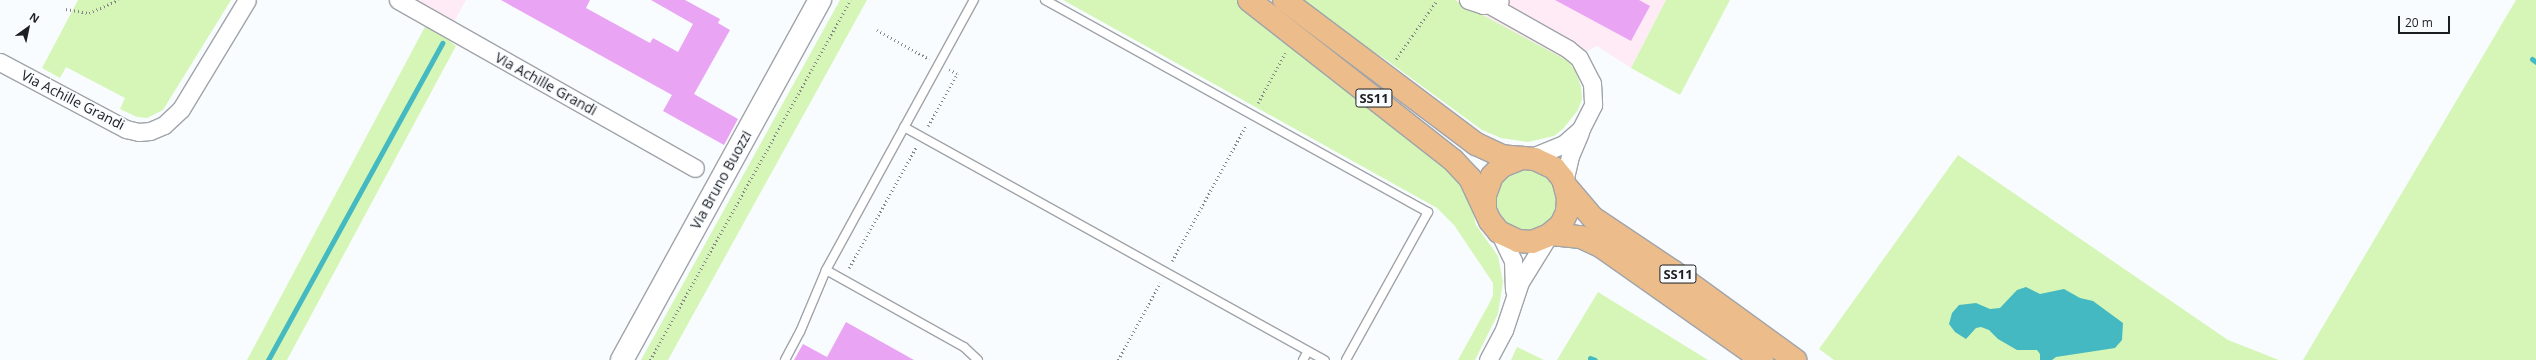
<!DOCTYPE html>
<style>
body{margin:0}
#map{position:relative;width:2536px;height:360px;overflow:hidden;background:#f9fcff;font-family:"Open Sans",sans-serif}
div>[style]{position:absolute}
.industrial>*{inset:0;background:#ffebf5}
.green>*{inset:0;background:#d5f6b7}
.round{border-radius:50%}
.water>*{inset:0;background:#44b9c1}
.stream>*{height:5px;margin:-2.5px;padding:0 2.5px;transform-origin:2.5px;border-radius:2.5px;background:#44b9c1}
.building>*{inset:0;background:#e9a5f3}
.path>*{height:2.5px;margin-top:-1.25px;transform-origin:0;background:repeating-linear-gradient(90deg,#838587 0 1px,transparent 0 4px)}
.roads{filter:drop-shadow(1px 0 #a0a4a9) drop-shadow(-1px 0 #a0a4a9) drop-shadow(0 1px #a0a4a9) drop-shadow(0 -1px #a0a4a9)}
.lane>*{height:8px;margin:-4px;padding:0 4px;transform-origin:4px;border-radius:4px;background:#fff}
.street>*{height:17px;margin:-8.5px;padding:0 8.5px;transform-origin:8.5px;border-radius:8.5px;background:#fff}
.secondary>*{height:22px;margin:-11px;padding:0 11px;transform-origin:11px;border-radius:11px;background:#fff}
.primary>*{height:22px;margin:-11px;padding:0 11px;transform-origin:11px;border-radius:11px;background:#ecbc8b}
span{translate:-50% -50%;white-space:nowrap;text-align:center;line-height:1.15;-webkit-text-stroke:3.5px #f9fcff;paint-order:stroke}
.shield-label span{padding:1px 3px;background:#f9fcff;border:1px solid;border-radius:3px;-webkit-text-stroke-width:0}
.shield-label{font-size:13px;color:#1d1e20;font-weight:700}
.street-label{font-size:14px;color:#1d1e20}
.north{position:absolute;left:8px;top:8px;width:40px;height:40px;-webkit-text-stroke:3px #f9fcff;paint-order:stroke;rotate:33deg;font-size:11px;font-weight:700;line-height:16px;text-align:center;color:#1d1e20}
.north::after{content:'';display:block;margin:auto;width:14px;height:18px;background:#1d1e20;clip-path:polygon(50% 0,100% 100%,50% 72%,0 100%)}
.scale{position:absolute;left:2398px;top:16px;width:52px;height:18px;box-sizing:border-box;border:2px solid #1d1e20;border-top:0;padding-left:5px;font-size:12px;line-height:14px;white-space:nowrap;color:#1d1e20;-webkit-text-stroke:3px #f9fcff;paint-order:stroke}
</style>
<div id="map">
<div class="industrial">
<i style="clip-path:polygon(406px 0,466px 0,452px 26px)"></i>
<i style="clip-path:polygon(1455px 0,1666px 0,1631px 68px,1597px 46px,1568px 61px)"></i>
</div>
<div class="green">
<i style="clip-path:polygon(78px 0,231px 0,163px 110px,147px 118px,137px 117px,120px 109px,125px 98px,66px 67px,60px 78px,42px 68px)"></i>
<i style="clip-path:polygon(840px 0,867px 0,668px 360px,641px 360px)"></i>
<i style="clip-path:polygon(1063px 0,1238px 0,1459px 179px,1471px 204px,1476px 225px,1498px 256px,1503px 282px,1498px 314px,1475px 360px,1458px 360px,1490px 302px,1493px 295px,1493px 283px,1454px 225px,1437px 208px)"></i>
<i style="clip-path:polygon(1297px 0,1455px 0,1568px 61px,1576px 72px,1581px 87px,1582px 99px,1578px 110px,1563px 129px,1554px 136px,1528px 142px,1501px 138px,1482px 130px,1385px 59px,1333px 27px)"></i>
<i style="clip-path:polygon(1666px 0,1730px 0,1680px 95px,1631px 68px)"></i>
<i style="clip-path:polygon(2516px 0,2536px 0,2536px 360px,2303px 360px)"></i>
<i style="clip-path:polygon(427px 23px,456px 46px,287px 360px,247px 360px)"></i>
<i style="clip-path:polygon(1958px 155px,2228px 340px,2279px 360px,1834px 360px,1819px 349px)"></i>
<i class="round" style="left:1496px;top:168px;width:62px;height:62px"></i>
<i style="clip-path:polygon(1598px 292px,1708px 360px,1557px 360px)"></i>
<i style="clip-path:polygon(1517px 347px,1544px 360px,1511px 360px)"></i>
</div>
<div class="water">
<i style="clip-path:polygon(2026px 287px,2040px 294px,2064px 289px,2080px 298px,2093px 301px,2123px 323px,2122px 340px,2115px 348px,2056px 357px,2052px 360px,2040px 360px,2040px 354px,2037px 350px,2017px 350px,1998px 339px,1989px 330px,1981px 327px,1976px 328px,1966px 339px,1955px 332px,1949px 324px,1952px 313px,1959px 305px,1976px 303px,1990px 309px,2000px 308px,2017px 290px)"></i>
</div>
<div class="stream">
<i style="left:2532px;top:59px;width:5px;rotate:37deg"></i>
<i style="left:1590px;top:358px;width:5px;rotate:22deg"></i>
<i style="left:268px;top:360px;width:362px;rotate:-61.2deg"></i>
</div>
<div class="building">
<i style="clip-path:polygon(501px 0,590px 0,586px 8px,650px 43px,653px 38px,678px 52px,693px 24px,651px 0,685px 0,720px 19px,718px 23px,730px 30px,694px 94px,738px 119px,724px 145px,663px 111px,672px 95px)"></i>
<i style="clip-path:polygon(1555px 0,1639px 0,1650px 6px,1631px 41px)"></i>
<i style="clip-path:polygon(846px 322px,889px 346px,914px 360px,794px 360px,803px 344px,827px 357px)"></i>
</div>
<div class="path">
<i style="left:66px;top:9px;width:23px;rotate:10deg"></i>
<i style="left:89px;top:13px;width:32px;rotate:-24deg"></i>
<i style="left:877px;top:30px;width:60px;rotate:29.1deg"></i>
<i style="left:1396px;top:59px;width:72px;rotate:-55.2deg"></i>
<i style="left:1258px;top:103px;width:57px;rotate:-61.6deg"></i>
<i style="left:928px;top:126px;width:60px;rotate:-60.9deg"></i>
<i style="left:957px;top:74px;width:9px;rotate:-153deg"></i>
<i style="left:1172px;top:261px;width:155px;rotate:-61.4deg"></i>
<i style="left:849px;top:268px;width:138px;rotate:-61deg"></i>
<i style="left:650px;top:360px;width:412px;rotate:-60.9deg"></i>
<i style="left:1118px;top:360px;width:88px;rotate:-61.4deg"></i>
</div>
<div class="roads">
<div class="lane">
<i style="left:1045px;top:0;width:438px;rotate:29deg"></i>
<i style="left:1428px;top:212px;width:169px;rotate:119deg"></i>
<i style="left:904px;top:127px;width:481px;rotate:29deg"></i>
<i style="left:826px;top:270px;width:158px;rotate:29.2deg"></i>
<i style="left:964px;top:347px;width:19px;rotate:43deg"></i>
<i style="left:785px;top:360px;width:32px;rotate:-62deg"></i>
<i style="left:800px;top:332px;width:67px;rotate:-67.2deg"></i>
<i style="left:826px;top:270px;width:308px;rotate:-61.3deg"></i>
<i style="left:1303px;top:360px;width:10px;rotate:-61deg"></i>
</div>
<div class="street">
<i style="left:398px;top:0;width:341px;rotate:29.5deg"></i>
<i style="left:1468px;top:0;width:16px;rotate:18deg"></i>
<i style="left:1483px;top:5px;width:17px;rotate:-13deg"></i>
<i style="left:1490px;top:5px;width:90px;rotate:29.4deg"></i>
<i style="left:1568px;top:49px;width:14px;rotate:39deg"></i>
<i style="left:1579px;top:58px;width:28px;rotate:63deg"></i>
<i style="left:1592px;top:83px;width:22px;rotate:87deg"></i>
<i style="left:1593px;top:105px;width:27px;rotate:117deg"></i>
<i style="left:1581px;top:129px;width:23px;rotate:139deg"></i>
<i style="left:1564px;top:144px;width:37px;rotate:158deg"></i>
<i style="left:0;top:62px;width:143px;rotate:28deg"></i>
<i style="left:126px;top:129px;width:13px;rotate:13deg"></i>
<i style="left:139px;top:132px;width:11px;rotate:-5deg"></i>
<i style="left:150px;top:131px;width:15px;rotate:-23deg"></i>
<i style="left:164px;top:125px;width:23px;rotate:-43deg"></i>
<i style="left:181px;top:109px;width:127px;rotate:-58.8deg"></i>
<i style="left:1564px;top:182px;width:27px;rotate:-77deg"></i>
<i style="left:1570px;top:156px;width:25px;rotate:-67deg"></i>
<i style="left:1499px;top:232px;width:32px;rotate:64deg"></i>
<i style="left:1513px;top:261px;width:29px;rotate:88deg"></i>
<i style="left:1488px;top:360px;width:34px;rotate:-62deg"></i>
<i style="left:1504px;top:330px;width:51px;rotate:-71.6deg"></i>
<i style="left:1520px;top:282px;width:55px;rotate:-58.3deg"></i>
</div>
<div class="secondary">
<i style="left:622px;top:360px;width:411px;rotate:-61.2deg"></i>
</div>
<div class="primary">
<i style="left:1249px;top:0;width:259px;rotate:38.1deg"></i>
<i style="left:1453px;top:160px;width:25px;rotate:47deg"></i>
<i style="left:1470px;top:178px;width:47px;rotate:65.1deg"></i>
<i style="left:1490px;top:221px;width:14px;rotate:51deg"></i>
<i style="left:1499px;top:232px;width:21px;rotate:25deg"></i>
<i style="left:1518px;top:241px;width:14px;rotate:4deg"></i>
<i style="left:1532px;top:242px;width:18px;rotate:-22deg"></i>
<i style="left:1549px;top:235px;width:16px;rotate:-40deg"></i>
<i style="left:1561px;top:225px;width:14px;rotate:-65deg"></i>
<i style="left:1567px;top:212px;width:14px;rotate:-86deg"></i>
<i style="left:1568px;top:198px;width:20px;rotate:-105deg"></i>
<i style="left:1563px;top:179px;width:14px;rotate:-129deg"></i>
<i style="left:1554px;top:168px;width:21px;rotate:-155deg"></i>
<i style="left:1535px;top:159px;width:33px;rotate:-175deg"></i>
<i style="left:1502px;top:156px;width:29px;rotate:-155deg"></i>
<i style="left:1476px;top:144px;width:240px;rotate:-143.1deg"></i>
<i style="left:1565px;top:185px;width:43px;rotate:49.7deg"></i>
<i style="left:1593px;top:218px;width:97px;rotate:33.7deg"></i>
<i style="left:1674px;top:272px;width:150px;rotate:36deg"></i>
<i style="left:1485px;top:209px;width:14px;rotate:-90deg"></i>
<i style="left:1485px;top:195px;width:20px;rotate:-70deg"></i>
<i style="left:1492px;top:176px;width:14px;rotate:-45deg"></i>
<i style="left:1502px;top:166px;width:22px;rotate:-22deg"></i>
<i style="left:1551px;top:234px;width:30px;rotate:6deg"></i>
<i style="left:1581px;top:237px;width:23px;rotate:25deg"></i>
<i style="left:1602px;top:247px;width:196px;rotate:35.2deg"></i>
</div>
</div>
<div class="shield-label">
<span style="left:1374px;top:98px">SS11</span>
<span style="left:1678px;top:274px">SS11</span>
</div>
<div class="street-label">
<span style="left:546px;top:84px;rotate:29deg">Via Achille Grandi</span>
<span style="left:73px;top:100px;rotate:27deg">Via Achille Grandi</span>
<span style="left:721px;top:180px;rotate:-61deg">Via Bruno Buozzi</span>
</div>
<div class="north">N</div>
<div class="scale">20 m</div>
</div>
